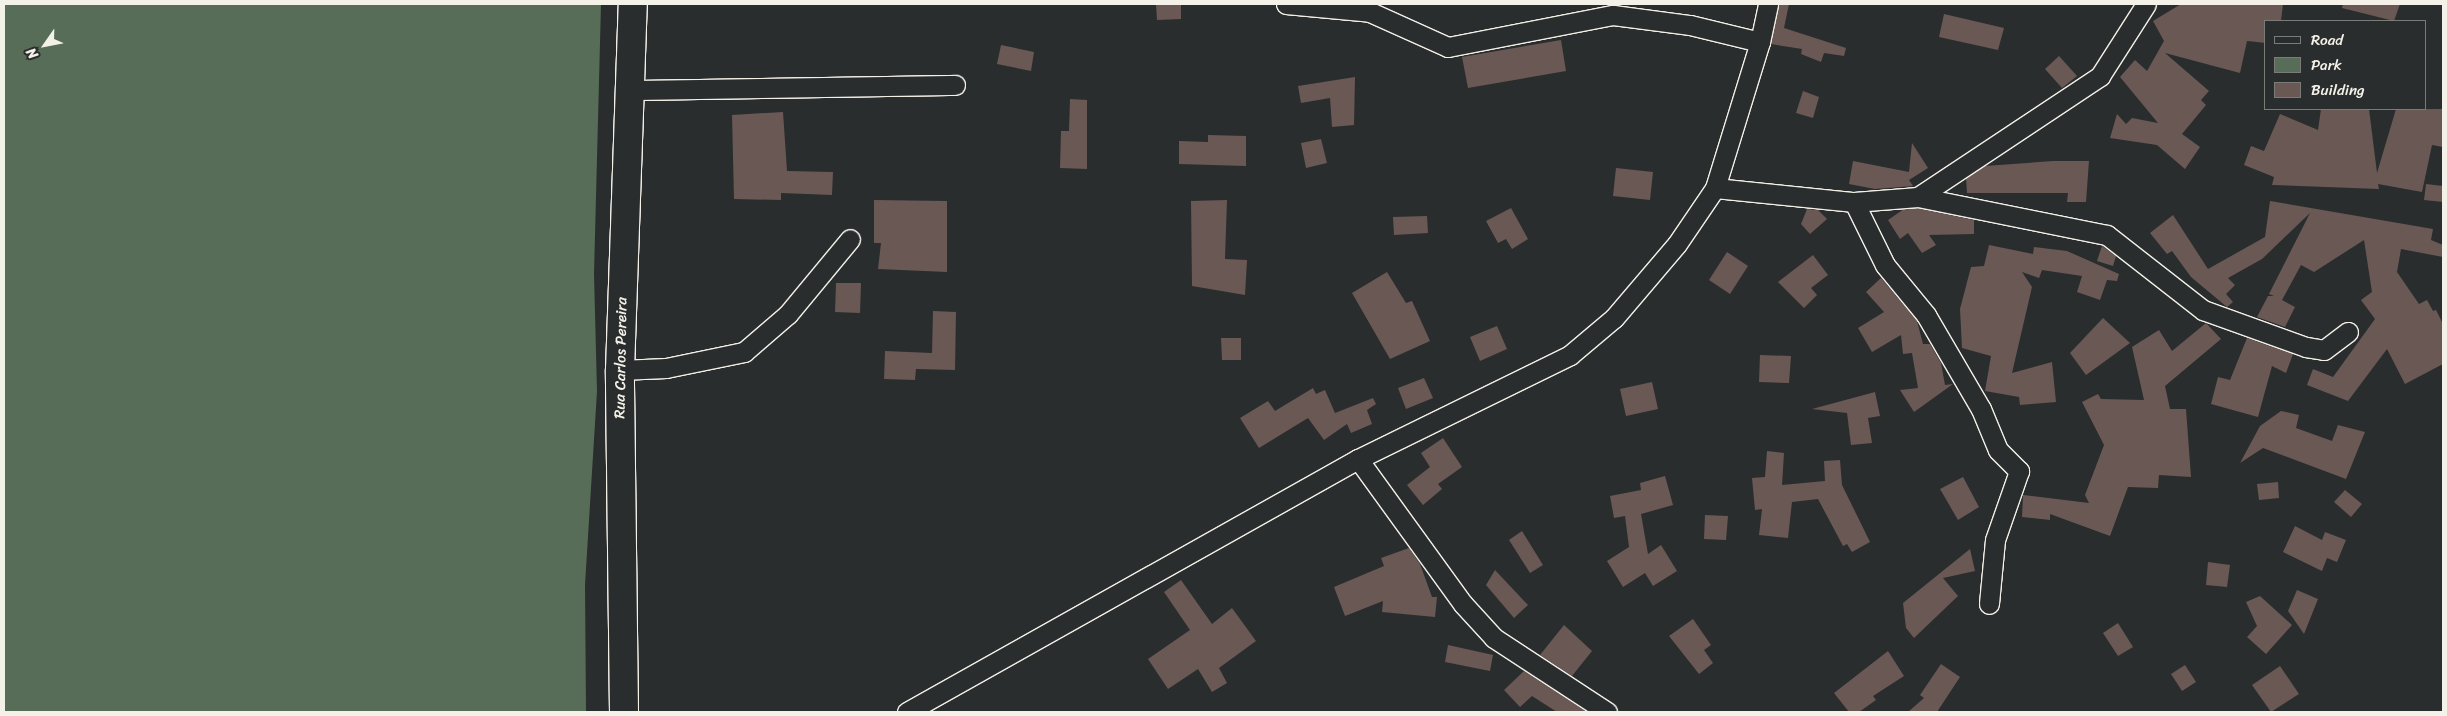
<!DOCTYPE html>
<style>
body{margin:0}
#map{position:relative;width:2447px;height:716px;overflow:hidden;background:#2a2d2e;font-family:Sriracha,sans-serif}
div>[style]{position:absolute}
.green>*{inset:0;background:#586d58}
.building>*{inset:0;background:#6a5855}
.roads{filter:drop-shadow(1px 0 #f4f1e8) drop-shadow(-1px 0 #f4f1e8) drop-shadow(0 1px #f4f1e8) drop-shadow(0 -1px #f4f1e8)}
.minor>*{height:19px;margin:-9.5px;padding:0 9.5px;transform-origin:9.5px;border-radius:9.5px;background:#2a2d2e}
.secondary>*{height:28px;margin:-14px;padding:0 14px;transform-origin:14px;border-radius:14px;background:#2a2d2e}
span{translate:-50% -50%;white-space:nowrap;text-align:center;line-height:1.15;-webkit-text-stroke:4px #2a2d2e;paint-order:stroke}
.street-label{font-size:15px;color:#f4f1e8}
.frame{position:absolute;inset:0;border:5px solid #f4f1e8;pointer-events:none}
.legend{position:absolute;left:2264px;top:20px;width:162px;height:90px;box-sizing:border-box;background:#2a2d2e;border:1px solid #7b7b78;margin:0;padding:6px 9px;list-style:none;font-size:15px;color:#f4f1e8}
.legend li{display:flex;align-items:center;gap:10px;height:25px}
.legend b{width:25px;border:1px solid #7b7b78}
.north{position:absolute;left:20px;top:20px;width:50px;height:50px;-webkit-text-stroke:4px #2a2d2e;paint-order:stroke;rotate:237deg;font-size:14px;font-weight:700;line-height:20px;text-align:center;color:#f4f1e8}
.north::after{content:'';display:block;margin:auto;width:18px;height:22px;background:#f4f1e8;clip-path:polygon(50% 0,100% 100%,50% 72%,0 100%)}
</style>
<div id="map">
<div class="green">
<i style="clip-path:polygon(4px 4px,601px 4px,594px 274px,597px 391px,585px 585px,586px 712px,4px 712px)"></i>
</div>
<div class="building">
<i style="clip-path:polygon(1156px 4px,1181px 4px,1181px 19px,1157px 20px)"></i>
<i style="clip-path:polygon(1779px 4px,1789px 4px,1784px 28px,1846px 48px,1844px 56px,1824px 53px,1821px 62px,1801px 54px,1802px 49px,1771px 44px)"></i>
<i style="clip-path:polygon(2181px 4px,2283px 4px,2281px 21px,2266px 21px,2266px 43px,2247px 41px,2240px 73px,2165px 53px,2209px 91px,2201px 100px,2206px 105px,2182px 134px,2200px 147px,2185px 169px,2157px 145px,2110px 138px,2117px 114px,2126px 124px,2132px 118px,2158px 123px,2120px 77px,2135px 60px,2147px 71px,2164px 41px,2153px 21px)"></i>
<i style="clip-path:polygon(2343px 4px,2400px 4px,2394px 21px,2342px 8px)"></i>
<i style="clip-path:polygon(1944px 14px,2004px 28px,1998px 50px,1939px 37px)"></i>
<i style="clip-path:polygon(1561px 40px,1566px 71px,1468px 88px,1462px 57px)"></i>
<i style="clip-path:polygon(1001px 45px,1034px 52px,1031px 71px,997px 64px)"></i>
<i style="clip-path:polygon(2059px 56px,2077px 76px,2062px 88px,2045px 69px)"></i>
<i style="clip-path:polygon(1355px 77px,1354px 125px,1332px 127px,1330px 98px,1301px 103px,1298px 86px)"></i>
<i style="clip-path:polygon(1803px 91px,1819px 97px,1813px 118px,1796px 113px)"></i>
<i style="clip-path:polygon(1070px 99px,1087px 100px,1087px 169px,1060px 168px,1061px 131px,1069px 131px)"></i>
<i style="clip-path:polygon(2321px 109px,2369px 109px,2377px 173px,2396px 109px,2443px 109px,2443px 147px,2432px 145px,2422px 192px,2378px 184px,2379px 189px,2272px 185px,2274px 177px,2244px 165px,2251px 146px,2264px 151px,2280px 114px,2318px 130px)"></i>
<i style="clip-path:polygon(783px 112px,787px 171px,833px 172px,832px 195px,781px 193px,781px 200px,734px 199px,732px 115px)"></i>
<i style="clip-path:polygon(1208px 135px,1246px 136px,1246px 166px,1179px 164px,1179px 141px,1208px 142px)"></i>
<i style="clip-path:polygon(1321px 139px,1327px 163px,1306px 168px,1301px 143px)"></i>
<i style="clip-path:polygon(1912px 143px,1928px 168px,1909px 180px,1913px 186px,1875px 189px,1849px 184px,1853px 161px,1909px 172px)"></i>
<i style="clip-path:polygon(2053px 161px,2089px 161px,2086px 202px,2067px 202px,2068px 193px,1967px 193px,1966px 178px,1985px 166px)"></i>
<i style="clip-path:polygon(1616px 168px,1653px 172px,1650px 200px,1613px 196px)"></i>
<i style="clip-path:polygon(2426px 184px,2443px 186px,2443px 202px,2424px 200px)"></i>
<i style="clip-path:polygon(874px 200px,947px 201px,947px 272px,878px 269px,881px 243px,874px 243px)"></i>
<i style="clip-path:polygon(1227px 200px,1225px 259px,1247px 260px,1245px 295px,1192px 286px,1191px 201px)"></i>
<i style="clip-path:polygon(2270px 201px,2433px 229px,2431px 240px,2443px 245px,2443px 257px,2401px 249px,2397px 272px,2419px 304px,2427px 300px,2433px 311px,2436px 310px,2443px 324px,2443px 364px,2405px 384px,2387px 349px,2348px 401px,2307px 385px,2313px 369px,2333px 377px,2375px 319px,2361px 300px,2372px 292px,2364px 240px,2314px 272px,2301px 265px,2282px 300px,2295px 307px,2285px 327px,2257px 317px,2268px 296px,2274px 296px,2269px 294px,2310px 213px,2262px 259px,2228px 278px,2235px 285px,2226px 294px,2233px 302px,2227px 307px,2191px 277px,2172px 251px,2167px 254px,2150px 233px,2173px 215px,2208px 269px,2265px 237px)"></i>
<i style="clip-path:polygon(1511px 208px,1528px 239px,1512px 249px,1506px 239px,1498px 243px,1486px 221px)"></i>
<i style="clip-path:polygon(1917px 208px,1974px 220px,1974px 234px,1929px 235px,1936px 245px,1922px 253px,1908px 233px,1900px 239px,1888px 220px,1904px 209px)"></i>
<i style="clip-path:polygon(1807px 209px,1818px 210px,1827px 219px,1810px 234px,1801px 224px)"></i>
<i style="clip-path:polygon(1427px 216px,1428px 233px,1394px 235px,1393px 217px)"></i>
<i style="clip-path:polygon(1989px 245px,2033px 254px,2034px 247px,2067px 251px,2119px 274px,2117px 281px,2107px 280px,2100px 300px,2077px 292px,2082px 276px,2042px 270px,2039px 278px,2022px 272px,2032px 287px,2012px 373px,2052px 362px,2056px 402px,2020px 405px,2019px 397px,1985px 391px,1991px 356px,1962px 348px,1960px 309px,1971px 267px,1984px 266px)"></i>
<i style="clip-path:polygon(2102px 246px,2116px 256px,2113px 266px,2097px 261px)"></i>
<i style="clip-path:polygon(1727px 252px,1748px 266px,1730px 294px,1709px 280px)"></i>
<i style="clip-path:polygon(1813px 255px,1828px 275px,1811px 288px,1817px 295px,1804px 308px,1778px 282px)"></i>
<i style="clip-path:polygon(1387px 272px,1406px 303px,1412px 301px,1430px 341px,1390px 359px,1352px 293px)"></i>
<i style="clip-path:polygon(1881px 278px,1917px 321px,1923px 344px,1930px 344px,1941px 363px,1945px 385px,1953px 384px,1914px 412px,1900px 390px,1918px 388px,1912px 353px,1903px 354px,1901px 335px,1872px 352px,1858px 328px,1884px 312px,1866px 292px)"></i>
<i style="clip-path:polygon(836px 283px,861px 283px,860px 313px,835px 312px)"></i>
<i style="clip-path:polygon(933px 311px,956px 312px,955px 370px,916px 369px,915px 380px,884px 379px,885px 351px,932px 353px)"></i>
<i style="clip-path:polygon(2103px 318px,2130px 343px,2086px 375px,2070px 353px)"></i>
<i style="clip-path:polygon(2206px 323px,2221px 339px,2165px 386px,2170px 409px,2186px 409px,2191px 477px,2159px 475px,2158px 488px,2128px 487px,2110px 536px,2050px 514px,2050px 520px,2022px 517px,2023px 495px,2089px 503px,2085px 495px,2104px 445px,2082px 402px,2098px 394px,2101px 399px,2144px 400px,2132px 347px,2159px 330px,2172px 351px)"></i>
<i style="clip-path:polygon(1497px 326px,1507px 349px,1480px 361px,1470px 337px)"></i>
<i style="clip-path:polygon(1221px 338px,1241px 338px,1241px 360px,1222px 360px)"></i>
<i style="clip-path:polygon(2247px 338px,2293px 354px,2286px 373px,2272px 366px,2258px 417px,2211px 404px,2218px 377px,2230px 380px)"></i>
<i style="clip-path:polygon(1760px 355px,1791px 356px,1789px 383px,1759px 382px)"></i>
<i style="clip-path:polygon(1424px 378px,1433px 398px,1406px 409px,1398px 388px)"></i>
<i style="clip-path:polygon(1652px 382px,1658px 409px,1626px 416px,1620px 389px)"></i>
<i style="clip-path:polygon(1313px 388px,1316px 394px,1325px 390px,1335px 413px,1373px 398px,1376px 404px,1367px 410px,1372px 424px,1351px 433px,1347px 424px,1324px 440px,1308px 418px,1259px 448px,1240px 418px,1268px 401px,1275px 411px)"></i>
<i style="clip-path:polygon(1875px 392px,1880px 416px,1868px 418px,1872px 443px,1851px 445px,1847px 413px,1812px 409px)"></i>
<i style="clip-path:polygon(2281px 411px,2299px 415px,2296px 428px,2332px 441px,2338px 425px,2365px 432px,2346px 479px,2263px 448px,2240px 463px,2260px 426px)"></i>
<i style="clip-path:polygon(1443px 438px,1462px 467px,1438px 484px,1442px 489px,1423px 505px,1407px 485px,1430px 467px,1421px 453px)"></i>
<i style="clip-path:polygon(1767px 451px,1784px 453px,1782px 485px,1825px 481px,1824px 461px,1840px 460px,1842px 485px,1870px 542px,1852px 552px,1847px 544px,1843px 546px,1818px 499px,1792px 502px,1788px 538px,1759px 535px,1762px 509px,1755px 510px,1752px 478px,1765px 477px)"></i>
<i style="clip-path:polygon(1665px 476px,1673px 505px,1641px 514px,1648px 554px,1661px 545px,1677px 571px,1653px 586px,1645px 573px,1623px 587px,1607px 561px,1629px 547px,1625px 516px,1614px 518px,1610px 496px,1641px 490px,1640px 483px)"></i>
<i style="clip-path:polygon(1963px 477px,1979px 507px,1958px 520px,1940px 489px)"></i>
<i style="clip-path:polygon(2278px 482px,2279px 498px,2259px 500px,2257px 484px)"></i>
<i style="clip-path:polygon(2345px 490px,2362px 504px,2351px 517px,2334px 502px)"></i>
<i style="clip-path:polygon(1705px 515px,1728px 516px,1726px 540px,1704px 539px)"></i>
<i style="clip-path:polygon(2295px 526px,2322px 540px,2325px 532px,2346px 540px,2337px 562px,2327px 558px,2322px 571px,2283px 552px)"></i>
<i style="clip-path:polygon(1522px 531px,1543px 565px,1530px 573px,1509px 540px)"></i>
<i style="clip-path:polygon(1409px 548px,1420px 564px,1432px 597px,1437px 597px,1435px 617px,1382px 612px,1383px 601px,1345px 616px,1334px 587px,1384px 566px,1381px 558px)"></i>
<i style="clip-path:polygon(1970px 549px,1975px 571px,1943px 578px,1958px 596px,1914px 638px,1906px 628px,1903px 603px)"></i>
<i style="clip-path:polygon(2208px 562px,2230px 565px,2227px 587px,2206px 585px)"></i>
<i style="clip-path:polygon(1495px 570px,1528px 605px,1514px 618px,1486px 585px)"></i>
<i style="clip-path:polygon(1181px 580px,1212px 624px,1232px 608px,1256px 641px,1219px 668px,1227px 683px,1212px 692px,1198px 669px,1168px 689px,1148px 659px,1190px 630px,1164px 592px)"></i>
<i style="clip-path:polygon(2297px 590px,2318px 599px,2304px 634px,2288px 611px)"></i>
<i style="clip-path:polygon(2260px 596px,2292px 625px,2266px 654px,2247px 637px,2257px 626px,2246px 602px)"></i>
<i style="clip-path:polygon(1693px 619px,1711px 645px,1704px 650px,1713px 663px,1699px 674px,1669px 636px)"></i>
<i style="clip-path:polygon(2118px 623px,2133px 647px,2118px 656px,2103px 633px)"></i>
<i style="clip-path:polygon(1564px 625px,1592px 651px,1572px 676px,1540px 655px)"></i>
<i style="clip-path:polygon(1448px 645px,1493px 655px,1490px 671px,1445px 662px)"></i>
<i style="clip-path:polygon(1888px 651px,1904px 676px,1873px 696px,1876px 700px,1859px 712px,1849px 712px,1834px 693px)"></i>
<i style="clip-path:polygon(1941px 664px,1960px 677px,1937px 712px,1908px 712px,1924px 698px,1920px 695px)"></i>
<i style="clip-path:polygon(2185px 665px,2196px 682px,2182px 691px,2171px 674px)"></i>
<i style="clip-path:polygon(2280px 666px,2299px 694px,2271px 712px,2252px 685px)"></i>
<i style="clip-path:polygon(1524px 671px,1587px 712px,1557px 712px,1532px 696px,1520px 707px,1504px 690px)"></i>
</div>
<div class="roads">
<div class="minor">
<i style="left:1286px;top:4px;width:84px;rotate:5.4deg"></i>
<i style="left:1370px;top:12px;width:85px;rotate:24.2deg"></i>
<i style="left:1448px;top:47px;width:168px;rotate:-11deg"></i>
<i style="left:1613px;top:15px;width:78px;rotate:7.4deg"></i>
<i style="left:1690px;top:25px;width:72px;rotate:13.7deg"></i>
<i style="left:630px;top:90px;width:325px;rotate:-0.9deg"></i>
<i style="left:1715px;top:188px;width:140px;rotate:5.8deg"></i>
<i style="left:1854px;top:202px;width:64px;rotate:-4.5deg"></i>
<i style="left:1918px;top:197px;width:219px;rotate:-33.6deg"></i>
<i style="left:2100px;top:76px;width:85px;rotate:-57.4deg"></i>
<i style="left:1918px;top:197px;width:193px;rotate:11.4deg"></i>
<i style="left:2107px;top:235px;width:122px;rotate:38deg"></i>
<i style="left:2203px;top:310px;width:109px;rotate:19.8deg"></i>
<i style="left:2306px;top:347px;width:18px;rotate:9deg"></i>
<i style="left:2324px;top:350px;width:30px;rotate:-37deg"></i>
<i style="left:1854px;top:202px;width:70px;rotate:63.8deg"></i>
<i style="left:1885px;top:265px;width:65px;rotate:50.6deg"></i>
<i style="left:1926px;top:315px;width:109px;rotate:59.7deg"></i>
<i style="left:1981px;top:409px;width:44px;rotate:67.5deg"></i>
<i style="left:1998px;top:450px;width:30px;rotate:45deg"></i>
<i style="left:2019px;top:471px;width:73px;rotate:109.2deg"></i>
<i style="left:1995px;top:540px;width:64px;rotate:95.4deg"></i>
<i style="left:620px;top:370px;width:46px;rotate:-2.5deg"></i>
<i style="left:666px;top:368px;width:80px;rotate:-11.6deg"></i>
<i style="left:744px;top:352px;width:58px;rotate:-40.8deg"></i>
<i style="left:788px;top:314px;width:97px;rotate:-50.4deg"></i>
<i style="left:1358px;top:459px;width:179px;rotate:54.1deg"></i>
<i style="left:1463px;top:604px;width:46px;rotate:47.6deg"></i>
<i style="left:1494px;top:638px;width:135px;rotate:33.2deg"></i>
<i style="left:907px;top:712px;width:517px;rotate:-29.29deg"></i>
<i style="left:1358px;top:459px;width:236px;rotate:-26.1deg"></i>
<i style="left:1570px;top:355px;width:57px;rotate:-40.1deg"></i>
<i style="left:1614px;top:318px;width:97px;rotate:-49.6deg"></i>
<i style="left:1677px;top:244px;width:68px;rotate:-55.8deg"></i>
<i style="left:1715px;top:188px;width:153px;rotate:-72.9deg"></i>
<i style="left:1760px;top:42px;width:39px;rotate:-78deg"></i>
</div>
<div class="secondary">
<i style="left:624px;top:712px;width:342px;rotate:-90.7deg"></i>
<i style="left:620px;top:370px;width:366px;rotate:-88deg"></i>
</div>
</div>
<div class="street-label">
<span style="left:621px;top:358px;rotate:-89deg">Rua Carlos Pereira</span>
</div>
<div class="frame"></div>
<ul class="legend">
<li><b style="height:6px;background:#2a2d2e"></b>Road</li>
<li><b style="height:14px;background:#586d58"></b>Park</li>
<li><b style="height:14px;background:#6a5855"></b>Building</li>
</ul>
<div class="north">N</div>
</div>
